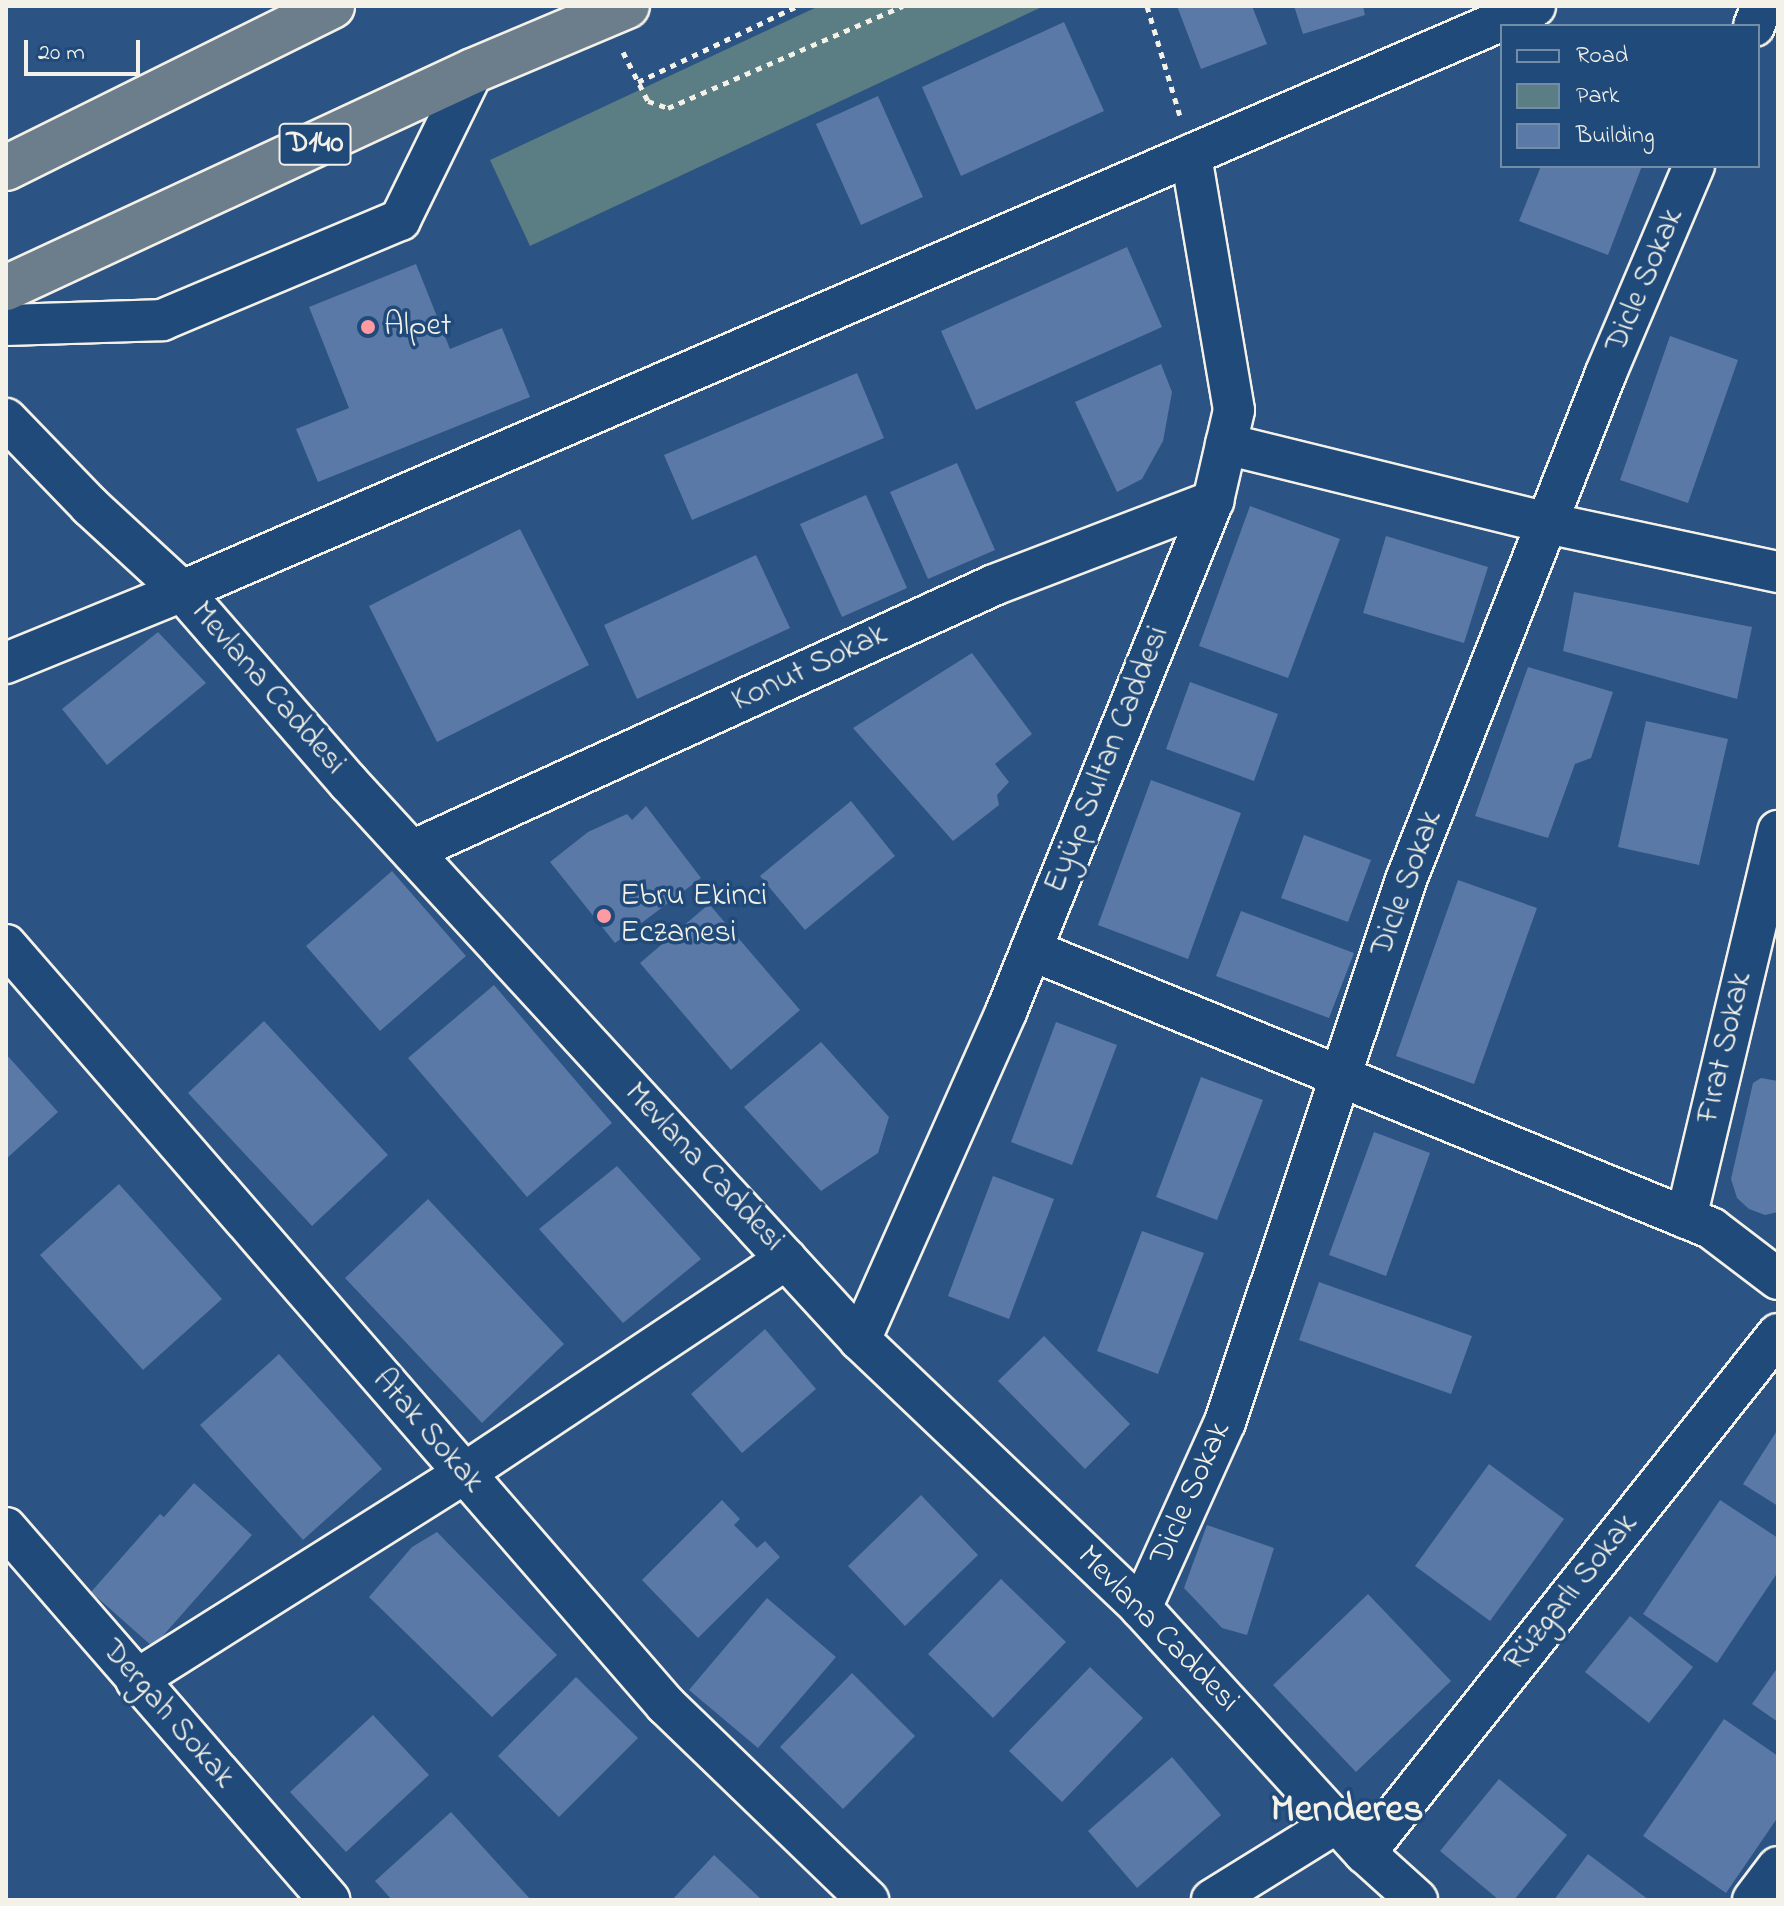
<!DOCTYPE html>
<meta charset="utf-8">
<style>
body{margin:0}
#map{position:relative;width:1784px;height:1906px;overflow:hidden;background:#2b5383;font-family:"Indie Flower",sans-serif}
div>[style]{position:absolute}
.green>*{inset:0;background:#5a7e83}
.building>*{inset:0;background:#5a79a6}
.path>*{height:5px;margin-top:-2.5px;transform-origin:0;background:repeating-linear-gradient(90deg,#f4f1e8 0 6px,transparent 0 12px)}
.roads{filter:drop-shadow(2px 0 #f4f1e8) drop-shadow(-2px 0 #f4f1e8) drop-shadow(0 2px #f4f1e8) drop-shadow(0 -2px #f4f1e8)}
.minor>*{height:40px;margin:-20px;padding:0 20px;transform-origin:20px;border-radius:20px;background:#1f4a7a}
.highway>*{height:44px;margin:-22px;padding:0 22px;transform-origin:22px;border-radius:22px;background:#6c7d8c}
.dots>*{width:22px;height:22px;translate:-50% -50%;box-sizing:border-box;border:4px solid #1f4a7a;border-radius:50%}
span{translate:-50% -50%;white-space:nowrap;text-align:center;line-height:1.15;-webkit-text-stroke:7px #1f4a7a;paint-order:stroke}
.shield-label span{padding:2px 6px;background:#1f4a7a;border:2px solid;border-radius:6px;-webkit-text-stroke-width:0}
.shield-label{font-size:30px;color:#f4f1e8;font-weight:700}
.street-label{font-size:32px;color:#f4f1e8}
.poi-label{font-size:32px;color:#f4f1e8}
.left{translate:0 -50%;text-align:left}
.district-label{font-size:40px;color:#f4f1e8;font-weight:700}
.frame{position:absolute;inset:0;border:8px solid #f4f1e8;pointer-events:none}
.legend{position:absolute;left:1500px;top:24px;width:260px;height:144px;box-sizing:border-box;background:#1f4a7a;border:2px solid #748da6;margin:0;padding:10px 14px;list-style:none;font-size:24px;color:#f4f1e8}
.legend li{display:flex;align-items:center;gap:16px;height:40px}
.legend b{width:40px;border:2px solid #748da6}
.scale{position:absolute;left:24px;top:40px;width:116px;height:36px;box-sizing:border-box;border:4px solid #f4f1e8;border-top:0;padding-left:10px;font-size:24px;line-height:28px;white-space:nowrap;color:#f4f1e8;-webkit-text-stroke:6px #1f4a7a;paint-order:stroke}
</style>
<div id="map">
<div class="green">
<i style="clip-path:polygon(819px 6px,1044px 6px,530px 246px,490px 160px)"></i>
</div>
<div class="building">
<i style="clip-path:polygon(1177px 6px,1252px 6px,1267px 44px,1201px 69px)"></i>
<i style="clip-path:polygon(1294px 6px,1363px 6px,1365px 15px,1303px 34px)"></i>
<i style="clip-path:polygon(1064px 22px,1104px 111px,961px 176px,922px 87px)"></i>
<i style="clip-path:polygon(878px 96px,923px 197px,861px 225px,816px 124px)"></i>
<i style="clip-path:polygon(1541px 166px,1642px 166px,1608px 255px,1519px 221px)"></i>
<i style="clip-path:polygon(1127px 247px,1162px 327px,976px 410px,941px 331px)"></i>
<i style="clip-path:polygon(416px 264px,450px 349px,502px 328px,530px 397px,318px 482px,296px 429px,349px 408px,309px 307px)"></i>
<i style="clip-path:polygon(1670px 336px,1738px 360px,1688px 503px,1620px 480px)"></i>
<i style="clip-path:polygon(1161px 364px,1172px 392px,1163px 441px,1142px 479px,1117px 492px,1075px 402px)"></i>
<i style="clip-path:polygon(857px 373px,884px 438px,692px 520px,664px 455px)"></i>
<i style="clip-path:polygon(957px 463px,995px 550px,928px 579px,890px 492px)"></i>
<i style="clip-path:polygon(866px 495px,907px 588px,842px 617px,800px 524px)"></i>
<i style="clip-path:polygon(1250px 506px,1340px 539px,1288px 678px,1199px 646px)"></i>
<i style="clip-path:polygon(520px 529px,589px 665px,437px 742px,369px 606px)"></i>
<i style="clip-path:polygon(1386px 536px,1488px 567px,1464px 643px,1363px 613px)"></i>
<i style="clip-path:polygon(756px 555px,790px 628px,637px 699px,604px 625px)"></i>
<i style="clip-path:polygon(1574px 592px,1752px 627px,1737px 699px,1563px 651px)"></i>
<i style="clip-path:polygon(158px 632px,206px 683px,107px 765px,62px 709px)"></i>
<i style="clip-path:polygon(972px 653px,1032px 734px,995px 764px,1009px 782px,997px 795px,999px 805px,953px 841px,853px 728px)"></i>
<i style="clip-path:polygon(1528px 667px,1613px 692px,1591px 758px,1575px 764px,1548px 838px,1475px 816px)"></i>
<i style="clip-path:polygon(1190px 682px,1278px 714px,1254px 781px,1166px 749px)"></i>
<i style="clip-path:polygon(1646px 721px,1728px 739px,1699px 865px,1618px 847px)"></i>
<i style="clip-path:polygon(1151px 780px,1241px 813px,1188px 959px,1098px 925px)"></i>
<i style="clip-path:polygon(851px 801px,895px 856px,805px 930px,760px 876px)"></i>
<i style="clip-path:polygon(646px 806px,701px 878px,615px 943px,550px 862px,588px 832px,627px 814px,632px 820px)"></i>
<i style="clip-path:polygon(1304px 835px,1371px 860px,1348px 922px,1281px 898px)"></i>
<i style="clip-path:polygon(392px 871px,466px 956px,380px 1031px,306px 946px)"></i>
<i style="clip-path:polygon(1458px 880px,1537px 908px,1474px 1084px,1396px 1056px)"></i>
<i style="clip-path:polygon(709px 904px,800px 1010px,731px 1070px,640px 963px)"></i>
<i style="clip-path:polygon(1241px 911px,1354px 953px,1329px 1018px,1216px 976px)"></i>
<i style="clip-path:polygon(494px 985px,612px 1123px,527px 1197px,408px 1058px)"></i>
<i style="clip-path:polygon(264px 1021px,388px 1155px,312px 1226px,188px 1093px)"></i>
<i style="clip-path:polygon(1056px 1022px,1117px 1045px,1072px 1165px,1011px 1142px)"></i>
<i style="clip-path:polygon(821px 1042px,889px 1117px,878px 1153px,821px 1191px,744px 1107px)"></i>
<i style="clip-path:polygon(6px 1054px,58px 1112px,6px 1159px)"></i>
<i style="clip-path:polygon(1201px 1077px,1263px 1100px,1217px 1220px,1156px 1197px)"></i>
<i style="clip-path:polygon(1761px 1078px,1778px 1081px,1778px 1212px,1765px 1215px,1749px 1209px,1737px 1198px,1731px 1179px,1753px 1083px)"></i>
<i style="clip-path:polygon(1374px 1132px,1430px 1153px,1386px 1276px,1329px 1255px)"></i>
<i style="clip-path:polygon(617px 1166px,701px 1259px,623px 1323px,539px 1229px)"></i>
<i style="clip-path:polygon(993px 1176px,1054px 1199px,1009px 1319px,948px 1296px)"></i>
<i style="clip-path:polygon(119px 1184px,222px 1299px,143px 1370px,40px 1255px)"></i>
<i style="clip-path:polygon(428px 1199px,564px 1344px,482px 1423px,345px 1278px)"></i>
<i style="clip-path:polygon(1142px 1231px,1204px 1253px,1158px 1374px,1097px 1351px)"></i>
<i style="clip-path:polygon(1319px 1282px,1472px 1336px,1451px 1394px,1299px 1340px)"></i>
<i style="clip-path:polygon(765px 1329px,816px 1389px,742px 1453px,691px 1394px)"></i>
<i style="clip-path:polygon(1044px 1336px,1130px 1424px,1085px 1469px,998px 1381px)"></i>
<i style="clip-path:polygon(279px 1354px,382px 1469px,303px 1540px,200px 1425px)"></i>
<i style="clip-path:polygon(1778px 1429px,1778px 1506px,1743px 1484px)"></i>
<i style="clip-path:polygon(1489px 1464px,1564px 1519px,1490px 1621px,1415px 1566px)"></i>
<i style="clip-path:polygon(194px 1483px,252px 1535px,153px 1647px,91px 1592px,160px 1514px,164px 1517px)"></i>
<i style="clip-path:polygon(921px 1495px,978px 1555px,905px 1626px,848px 1566px)"></i>
<i style="clip-path:polygon(722px 1500px,740px 1519px,734px 1525px,757px 1548px,765px 1541px,780px 1557px,698px 1638px,642px 1580px)"></i>
<i style="clip-path:polygon(1720px 1500px,1778px 1538px,1778px 1572px,1717px 1663px,1643px 1614px)"></i>
<i style="clip-path:polygon(1207px 1525px,1274px 1548px,1247px 1635px,1222px 1628px,1184px 1588px)"></i>
<i style="clip-path:polygon(437px 1532px,557px 1655px,492px 1717px,369px 1597px,412px 1547px)"></i>
<i style="clip-path:polygon(1001px 1579px,1066px 1642px,993px 1718px,928px 1654px)"></i>
<i style="clip-path:polygon(1368px 1594px,1451px 1681px,1356px 1772px,1273px 1685px)"></i>
<i style="clip-path:polygon(767px 1598px,836px 1657px,758px 1748px,689px 1690px)"></i>
<i style="clip-path:polygon(1630px 1616px,1693px 1667px,1649px 1723px,1585px 1672px)"></i>
<i style="clip-path:polygon(1090px 1667px,1143px 1718px,1062px 1802px,1009px 1751px)"></i>
<i style="clip-path:polygon(1778px 1667px,1778px 1722px,1752px 1704px)"></i>
<i style="clip-path:polygon(852px 1673px,915px 1736px,843px 1809px,780px 1747px)"></i>
<i style="clip-path:polygon(576px 1677px,638px 1738px,559px 1817px,498px 1756px)"></i>
<i style="clip-path:polygon(373px 1715px,429px 1775px,346px 1852px,290px 1792px)"></i>
<i style="clip-path:polygon(1724px 1719px,1778px 1756px,1778px 1817px,1726px 1893px,1643px 1836px)"></i>
<i style="clip-path:polygon(1172px 1757px,1221px 1815px,1137px 1888px,1088px 1831px)"></i>
<i style="clip-path:polygon(1499px 1779px,1567px 1835px,1514px 1900px,1499px 1900px,1440px 1851px)"></i>
<i style="clip-path:polygon(451px 1812px,531px 1900px,392px 1900px,375px 1881px)"></i>
<i style="clip-path:polygon(1588px 1854px,1649px 1900px,1554px 1900px)"></i>
<i style="clip-path:polygon(714px 1855px,762px 1900px,672px 1900px)"></i>
</div>
<div class="path">
<i style="left:1147px;top:6px;width:115px;rotate:73.3deg"></i>
<i style="left:623px;top:52px;width:55px;rotate:63deg"></i>
<i style="left:648px;top:101px;width:21px;rotate:19deg"></i>
<i style="left:668px;top:108px;width:256px;rotate:-23.5deg"></i>
<i style="left:638px;top:82px;width:176px;rotate:-25.5deg"></i>
</div>
<div class="roads">
<div class="minor">
<i style="left:1754px;top:26px;width:22px;rotate:-68deg"></i>
<i style="left:6px;top:325px;width:156px;rotate:-1.8deg"></i>
<i style="left:162px;top:320px;width:258px;rotate:-22.8deg"></i>
<i style="left:400px;top:220px;width:166px;rotate:-63.9deg"></i>
<i style="left:6px;top:419px;width:121px;rotate:46deg"></i>
<i style="left:90px;top:506px;width:125px;rotate:42.7deg"></i>
<i style="left:182px;top:591px;width:253px;rotate:49deg"></i>
<i style="left:348px;top:782px;width:757px;rotate:47.46deg"></i>
<i style="left:860px;top:1340px;width:388px;rotate:43.6deg"></i>
<i style="left:1141px;top:1608px;width:332px;rotate:47.6deg"></i>
<i style="left:1365px;top:1853px;width:70px;rotate:42.1deg"></i>
<i style="left:1226px;top:444px;width:331px;rotate:13.8deg"></i>
<i style="left:1547px;top:523px;width:236px;rotate:12deg"></i>
<i style="left:6px;top:663px;width:190px;rotate:-22.2deg"></i>
<i style="left:182px;top:591px;width:1474px;rotate:-23.38deg"></i>
<i style="left:412px;top:851px;width:640px;rotate:-24.56deg"></i>
<i style="left:994px;top:585px;width:235px;rotate:-21deg"></i>
<i style="left:6px;top:945px;width:1007px;rotate:49.03deg"></i>
<i style="left:666px;top:1705px;width:281px;rotate:44deg"></i>
<i style="left:1031px;top:950px;width:735px;rotate:22.24deg"></i>
<i style="left:1711px;top:1228px;width:84px;rotate:37.3deg"></i>
<i style="left:1686px;top:1218px;width:398px;rotate:-76.6deg"></i>
<i style="left:860px;top:1340px;width:359px;rotate:-66deg"></i>
<i style="left:1006px;top:1012px;width:551px;rotate:-67.95deg"></i>
<i style="left:1213px;top:501px;width:93px;rotate:-77deg"></i>
<i style="left:1234px;top:410px;width:259px;rotate:-99.6deg"></i>
<i style="left:6px;top:1528px;width:493px;rotate:49deg"></i>
<i style="left:1141px;top:1608px;width:204px;rotate:-65.7deg"></i>
<i style="left:1225px;top:1422px;width:571px;rotate:-71.53deg"></i>
<i style="left:1406px;top:880px;width:545px;rotate:-68.47deg"></i>
<i style="left:1606px;top:373px;width:225px;rotate:-67deg"></i>
<i style="left:136px;top:1680px;width:386px;rotate:-32.2deg"></i>
<i style="left:463px;top:1474px;width:388px;rotate:-33.6deg"></i>
<i style="left:1365px;top:1853px;width:663px;rotate:-51.49deg"></i>
<i style="left:1212px;top:1900px;width:148px;rotate:-31.8deg"></i>
<i style="left:1753px;top:1900px;width:41px;rotate:-52.9deg"></i>
</div>
<div class="highway">
<i style="left:6px;top:168px;width:364px;rotate:-26.4deg"></i>
<i style="left:6px;top:288px;width:515px;rotate:-24.92deg"></i>
<i style="left:473px;top:71px;width:167px;rotate:-22.9deg"></i>
</div>
</div>
<div class="dots">
<i style="left:368px;top:327px;background:#ff9aa2"></i>
<i style="left:604px;top:916px;background:#ff9aa2"></i>
</div>
<div class="shield-label">
<span style="left:315px;top:144px">D140</span>
</div>
<div class="street-label">
<span style="left:1646px;top:281px;rotate:-67deg">Dicle Sokak</span>
<span style="left:810px;top:669px;rotate:-25deg">Konut Sokak</span>
<span style="left:267px;top:689px;rotate:49deg">Mevlana Caddesi</span>
<span style="left:1108px;top:760px;rotate:-68deg">Eyüp Sultan Caddesi</span>
<span style="left:1408px;top:884px;rotate:-70deg">Dicle Sokak</span>
<span style="left:1726px;top:1048px;rotate:-77deg">Fırat Sokak</span>
<span style="left:703px;top:1168px;rotate:47deg">Mevlana Caddesi</span>
<span style="left:427px;top:1432px;rotate:49deg">Atak Sokak</span>
<span style="left:1192px;top:1494px;rotate:-66deg">Dicle Sokak</span>
<span style="left:1572px;top:1593px;rotate:-51deg">Rüzgarlı Sokak</span>
<span style="left:1157px;top:1630px;rotate:46deg">Mevlana Caddesi</span>
<span style="left:167px;top:1715px;rotate:49deg">Dergah Sokak</span>
</div>
<div class="poi-label">
<span class="left" style="left:384px;top:327px">Alpet</span>
<span class="left" style="left:620px;top:916px">Ebru Ekinci<br>Eczanesi</span>
</div>
<div class="district-label">
<span style="left:1347px;top:1811px">Menderes</span>
</div>
<div class="frame"></div>
<ul class="legend">
<li><b style="height:10px;background:#1f4a7a"></b>Road</li>
<li><b style="height:22px;background:#5a7e83"></b>Park</li>
<li><b style="height:22px;background:#5a79a6"></b>Building</li>
</ul>
<div class="scale">20 m</div>
</div>
